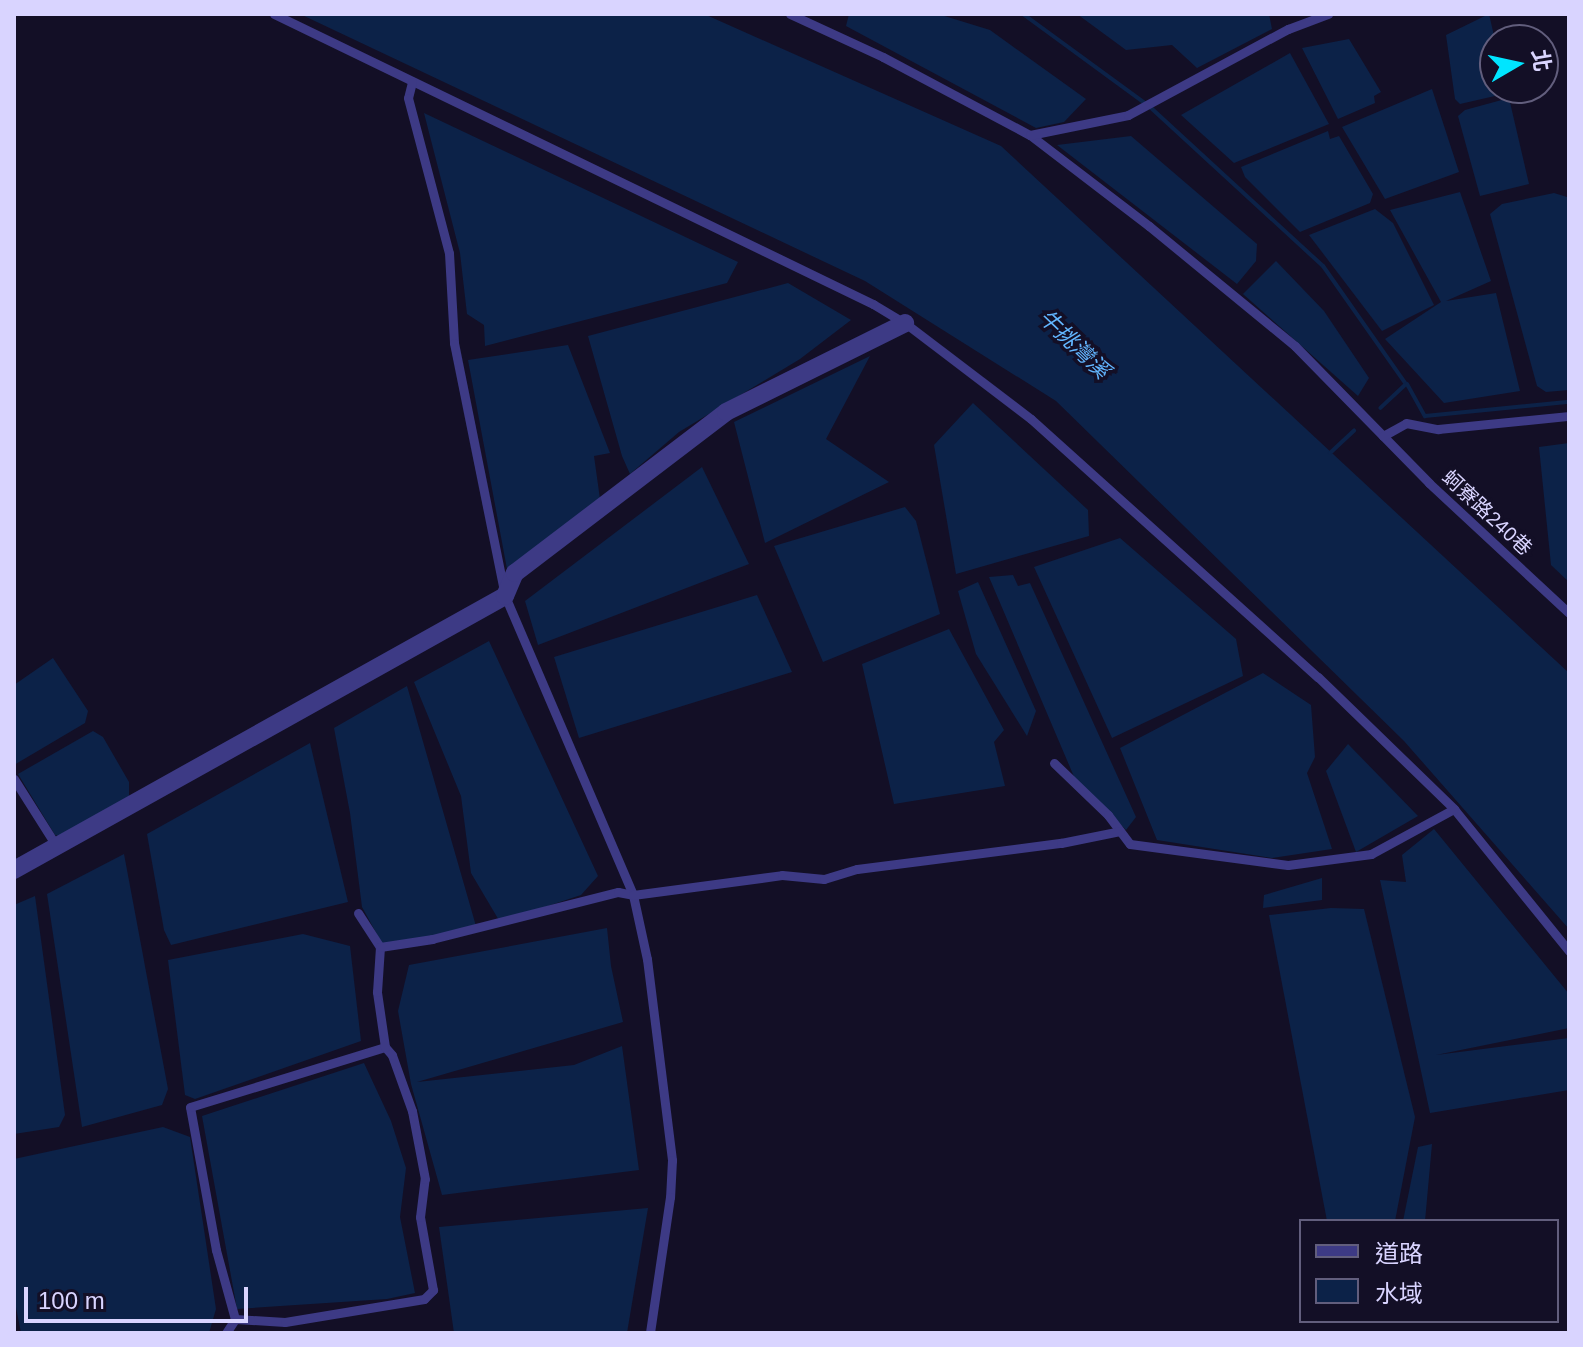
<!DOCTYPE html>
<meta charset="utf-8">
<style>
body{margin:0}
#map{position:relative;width:1583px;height:1347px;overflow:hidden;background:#130f26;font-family:Arial,"Noto Sans TC",sans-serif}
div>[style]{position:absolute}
.water>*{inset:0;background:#0c2248}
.stream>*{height:4px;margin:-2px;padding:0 2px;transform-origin:2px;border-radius:2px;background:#0c2248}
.service>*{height:9px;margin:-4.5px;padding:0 4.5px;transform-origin:4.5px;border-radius:4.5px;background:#3d3a85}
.minor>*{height:18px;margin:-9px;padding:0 9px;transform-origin:9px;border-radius:9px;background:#3d3a85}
span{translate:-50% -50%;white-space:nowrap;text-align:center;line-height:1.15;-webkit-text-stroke:7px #130f26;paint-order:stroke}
.street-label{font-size:20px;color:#d9d4ff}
.water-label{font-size:22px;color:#62b6ff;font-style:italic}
.frame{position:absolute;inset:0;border:16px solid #d9d4ff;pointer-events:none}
.legend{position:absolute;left:1299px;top:1219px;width:260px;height:104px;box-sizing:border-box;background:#130f26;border:2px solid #625e7d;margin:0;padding:10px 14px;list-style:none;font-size:24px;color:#d9d4ff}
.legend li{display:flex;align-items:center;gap:16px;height:40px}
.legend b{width:40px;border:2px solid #625e7d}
.north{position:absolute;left:1479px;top:24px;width:80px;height:80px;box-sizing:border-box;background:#130f26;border:2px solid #625e7d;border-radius:50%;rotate:81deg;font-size:22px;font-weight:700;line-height:32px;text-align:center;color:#d9d4ff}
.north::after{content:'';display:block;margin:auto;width:28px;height:36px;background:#00e5ff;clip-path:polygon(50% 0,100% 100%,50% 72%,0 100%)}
.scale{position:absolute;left:24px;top:1287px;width:224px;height:36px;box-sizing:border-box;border:4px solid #d9d4ff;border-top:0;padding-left:10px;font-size:24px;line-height:28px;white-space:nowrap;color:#d9d4ff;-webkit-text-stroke:6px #130f26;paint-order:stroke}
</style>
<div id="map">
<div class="water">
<i style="clip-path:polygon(300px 14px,704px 14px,1001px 146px,1569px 673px,1569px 929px,1404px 741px,1056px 401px,865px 281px)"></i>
<i style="clip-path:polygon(849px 14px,938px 14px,990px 30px,1086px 99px,1064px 122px,1036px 128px,846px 26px)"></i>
<i style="clip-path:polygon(1077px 14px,1269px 14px,1272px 29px,1197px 68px,1172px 45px,1126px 50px)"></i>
<i style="clip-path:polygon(1489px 14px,1495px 40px,1495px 88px,1507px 88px,1508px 93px,1460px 104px,1455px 99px,1446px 35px)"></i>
<i style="clip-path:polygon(1349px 39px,1381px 92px,1374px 96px,1375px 103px,1338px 119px,1302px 48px)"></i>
<i style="clip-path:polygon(1290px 53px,1329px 124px,1234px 163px,1181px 115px)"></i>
<i style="clip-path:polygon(1432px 89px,1459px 172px,1385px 199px,1342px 127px)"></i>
<i style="clip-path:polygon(1509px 98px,1529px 184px,1480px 196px,1458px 116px,1465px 110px)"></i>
<i style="clip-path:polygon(424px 113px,738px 262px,727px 283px,485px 346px,484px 325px,467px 314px,460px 253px)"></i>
<i style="clip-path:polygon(1328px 131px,1330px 139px,1339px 136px,1373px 194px,1370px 203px,1300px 232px,1245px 177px,1241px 167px)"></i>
<i style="clip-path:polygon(1131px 136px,1257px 244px,1256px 261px,1237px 284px,1057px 145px)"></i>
<i style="clip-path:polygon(1460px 192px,1491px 281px,1446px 301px,1496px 293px,1520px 391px,1444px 403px,1385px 339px,1441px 302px,1390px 210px)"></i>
<i style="clip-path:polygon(1554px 193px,1567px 197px,1569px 209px,1569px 390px,1546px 392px,1537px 386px,1490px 214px,1502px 204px)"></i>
<i style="clip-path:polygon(1375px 209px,1393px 223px,1434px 305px,1382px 331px,1309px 235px)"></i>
<i style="clip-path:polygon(1276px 261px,1324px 311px,1369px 378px,1358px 396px,1243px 294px)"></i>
<i style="clip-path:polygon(788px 283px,851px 320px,800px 359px,679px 432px,630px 474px,622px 456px,588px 336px)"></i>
<i style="clip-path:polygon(568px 345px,610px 453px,594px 456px,600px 499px,507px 569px,468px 360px)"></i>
<i style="clip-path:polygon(870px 356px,826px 439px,889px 482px,765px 543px,734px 422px)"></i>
<i style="clip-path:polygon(973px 403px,1088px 510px,1089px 536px,956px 574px,934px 445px)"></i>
<i style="clip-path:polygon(1569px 443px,1569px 582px,1551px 565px,1539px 447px)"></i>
<i style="clip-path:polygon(702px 467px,749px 564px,538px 645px,525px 601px)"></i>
<i style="clip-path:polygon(905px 507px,916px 521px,940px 614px,823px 662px,774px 546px)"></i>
<i style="clip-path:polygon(1120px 538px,1236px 639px,1243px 676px,1112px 738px,1034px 567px)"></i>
<i style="clip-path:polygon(1013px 575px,1018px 586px,1030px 583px,1136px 817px,1126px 830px,1075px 779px,989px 577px)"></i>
<i style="clip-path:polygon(978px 582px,1036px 711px,1027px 736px,976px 654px,958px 591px)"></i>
<i style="clip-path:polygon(757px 595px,792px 672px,579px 738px,554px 657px)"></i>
<i style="clip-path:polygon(949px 629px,1004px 730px,994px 742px,1005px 786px,894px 804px,862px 664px)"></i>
<i style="clip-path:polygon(489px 641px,598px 876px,581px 895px,500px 922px,471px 873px,461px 796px,414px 682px)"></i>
<i style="clip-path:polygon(53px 658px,88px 711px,85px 723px,14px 765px,14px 685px)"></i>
<i style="clip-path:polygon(1263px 673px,1311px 705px,1315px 757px,1307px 773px,1332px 849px,1272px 858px,1157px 840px,1120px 748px)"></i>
<i style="clip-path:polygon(407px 686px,476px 926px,385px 949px,362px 907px,350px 813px,334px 728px)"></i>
<i style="clip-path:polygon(93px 731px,103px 737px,129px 782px,129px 797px,63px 837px,55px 835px,18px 774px)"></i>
<i style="clip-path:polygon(310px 743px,348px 902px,171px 945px,164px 930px,147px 834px)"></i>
<i style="clip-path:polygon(1348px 744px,1418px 816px,1356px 852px,1326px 771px)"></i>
<i style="clip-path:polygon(1434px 829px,1569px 994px,1569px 1028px,1436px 1055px,1569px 1038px,1569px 1090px,1430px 1113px,1380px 880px,1406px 882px,1402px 855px)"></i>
<i style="clip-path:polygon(124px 854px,168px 1089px,162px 1105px,82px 1127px,47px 894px)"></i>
<i style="clip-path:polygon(1322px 878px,1322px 900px,1263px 908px,1264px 895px)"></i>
<i style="clip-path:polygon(35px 896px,65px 1115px,59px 1127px,14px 1134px,14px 905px)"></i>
<i style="clip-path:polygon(1331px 908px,1364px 909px,1415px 1117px,1395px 1221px,1327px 1221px,1269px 915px)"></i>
<i style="clip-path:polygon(607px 928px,611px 966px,623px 1022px,417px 1082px,574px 1065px,622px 1046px,639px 1170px,442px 1195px,411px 1084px,398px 1011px,409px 965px)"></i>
<i style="clip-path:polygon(303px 934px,350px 946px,361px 1041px,195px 1099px,185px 1095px,168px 960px)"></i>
<i style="clip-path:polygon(364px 1063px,391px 1121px,406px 1168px,400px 1217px,415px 1293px,387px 1299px,237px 1309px,202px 1116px)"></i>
<i style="clip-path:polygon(163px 1127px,190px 1137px,216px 1309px,209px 1333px,21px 1333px,14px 1297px,14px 1159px)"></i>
<i style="clip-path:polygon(1432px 1144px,1425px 1221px,1403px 1221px,1418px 1147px)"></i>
<i style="clip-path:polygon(648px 1208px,627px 1333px,454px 1333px,439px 1227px)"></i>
</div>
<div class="stream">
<i style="left:1023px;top:14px;width:157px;rotate:36.2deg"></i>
<i style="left:1150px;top:107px;width:235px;rotate:42.6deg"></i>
<i style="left:1323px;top:266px;width:144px;rotate:54.9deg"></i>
<i style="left:1406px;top:384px;width:35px;rotate:137deg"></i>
<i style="left:1407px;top:384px;width:37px;rotate:61deg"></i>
<i style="left:1425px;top:416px;width:145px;rotate:-5.6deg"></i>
<i style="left:1330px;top:453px;width:33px;rotate:-43deg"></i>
</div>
<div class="service">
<i style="left:274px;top:14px;width:666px;rotate:25.83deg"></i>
<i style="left:873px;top:304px;width:37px;rotate:31deg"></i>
<i style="left:905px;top:323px;width:158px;rotate:37.3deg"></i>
<i style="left:1031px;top:419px;width:386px;rotate:42deg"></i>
<i style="left:1318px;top:677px;width:190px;rotate:44.1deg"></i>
<i style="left:1454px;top:809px;width:183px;rotate:51deg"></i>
<i style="left:790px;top:14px;width:102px;rotate:24.8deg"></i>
<i style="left:883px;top:57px;width:166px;rotate:28deg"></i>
<i style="left:1030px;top:135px;width:150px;rotate:37.4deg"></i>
<i style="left:1149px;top:226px;width:189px;rotate:39.4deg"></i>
<i style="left:1295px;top:346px;width:192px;rotate:45.6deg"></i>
<i style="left:1429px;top:483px;width:191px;rotate:42.9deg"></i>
<i style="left:412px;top:82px;width:16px;rotate:104deg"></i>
<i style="left:408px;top:98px;width:160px;rotate:75.2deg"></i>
<i style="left:449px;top:253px;width:90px;rotate:86.8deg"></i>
<i style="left:454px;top:343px;width:258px;rotate:78.6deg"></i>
<i style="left:505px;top:596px;width:325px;rotate:66.8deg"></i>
<i style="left:633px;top:895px;width:66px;rotate:77.7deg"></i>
<i style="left:647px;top:959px;width:203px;rotate:82.9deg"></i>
<i style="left:672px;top:1160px;width:37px;rotate:93deg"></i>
<i style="left:670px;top:1197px;width:137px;rotate:98.4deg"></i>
<i style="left:1030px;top:135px;width:100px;rotate:-11.5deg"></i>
<i style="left:1128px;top:115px;width:182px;rotate:-28.3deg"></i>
<i style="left:1288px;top:29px;width:43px;rotate:-20.6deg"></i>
<i style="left:1383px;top:436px;width:26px;rotate:-29deg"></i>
<i style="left:1406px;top:423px;width:33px;rotate:11deg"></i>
<i style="left:1438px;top:429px;width:132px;rotate:-5.7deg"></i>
<i style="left:1054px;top:763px;width:75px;rotate:43.9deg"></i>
<i style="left:1108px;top:815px;width:36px;rotate:53deg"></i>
<i style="left:1130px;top:844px;width:159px;rotate:7.6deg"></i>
<i style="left:1288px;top:865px;width:84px;rotate:-7.5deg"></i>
<i style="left:1371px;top:854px;width:94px;rotate:-28.5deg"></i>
<i style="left:14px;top:779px;width:80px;rotate:57.7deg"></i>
<i style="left:358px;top:913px;width:40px;rotate:57.1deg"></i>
<i style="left:235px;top:1319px;width:72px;rotate:-105.4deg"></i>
<i style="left:216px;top:1250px;width:145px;rotate:-100.3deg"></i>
<i style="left:190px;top:1107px;width:204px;rotate:-17.1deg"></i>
<i style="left:226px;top:1333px;width:17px;rotate:-57deg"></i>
<i style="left:235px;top:1319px;width:50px;rotate:3.4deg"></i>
<i style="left:285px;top:1322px;width:141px;rotate:-9.4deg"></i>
<i style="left:424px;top:1299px;width:13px;rotate:-45deg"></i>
<i style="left:433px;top:1290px;width:74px;rotate:-100.1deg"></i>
<i style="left:420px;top:1217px;width:38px;rotate:-83deg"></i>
<i style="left:425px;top:1179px;width:69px;rotate:-100.8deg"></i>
<i style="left:412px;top:1111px;width:59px;rotate:-109.7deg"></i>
<i style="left:392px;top:1055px;width:11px;rotate:-131deg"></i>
<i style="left:385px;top:1047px;width:56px;rotate:-98.3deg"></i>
<i style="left:377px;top:992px;width:45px;rotate:-86.2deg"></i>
<i style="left:380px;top:947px;width:53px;rotate:-8.7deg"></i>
<i style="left:432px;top:939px;width:192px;rotate:-14.2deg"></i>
<i style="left:618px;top:892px;width:15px;rotate:11deg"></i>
<i style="left:633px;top:895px;width:150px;rotate:-7.6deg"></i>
<i style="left:782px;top:875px;width:42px;rotate:5.4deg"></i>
<i style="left:824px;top:879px;width:34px;rotate:-17deg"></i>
<i style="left:857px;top:869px;width:206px;rotate:-7.3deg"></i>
<i style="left:1061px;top:843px;width:60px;rotate:-11.5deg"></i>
</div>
<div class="minor">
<i style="left:14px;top:870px;width:562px;rotate:-29.16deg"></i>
<i style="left:505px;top:596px;width:25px;rotate:-67deg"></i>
<i style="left:515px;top:573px;width:265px;rotate:-37.3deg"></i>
<i style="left:726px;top:412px;width:200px;rotate:-26.4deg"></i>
</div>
<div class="street-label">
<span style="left:1487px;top:513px;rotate:43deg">蚵寮路240巷</span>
</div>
<div class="water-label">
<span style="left:1074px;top:344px;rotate:44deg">牛挑灣溪</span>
</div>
<div class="frame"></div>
<ul class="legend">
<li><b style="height:10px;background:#3d3a85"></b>道路</li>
<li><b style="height:22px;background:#0c2248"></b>水域</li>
</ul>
<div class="north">北</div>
<div class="scale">100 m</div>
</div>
